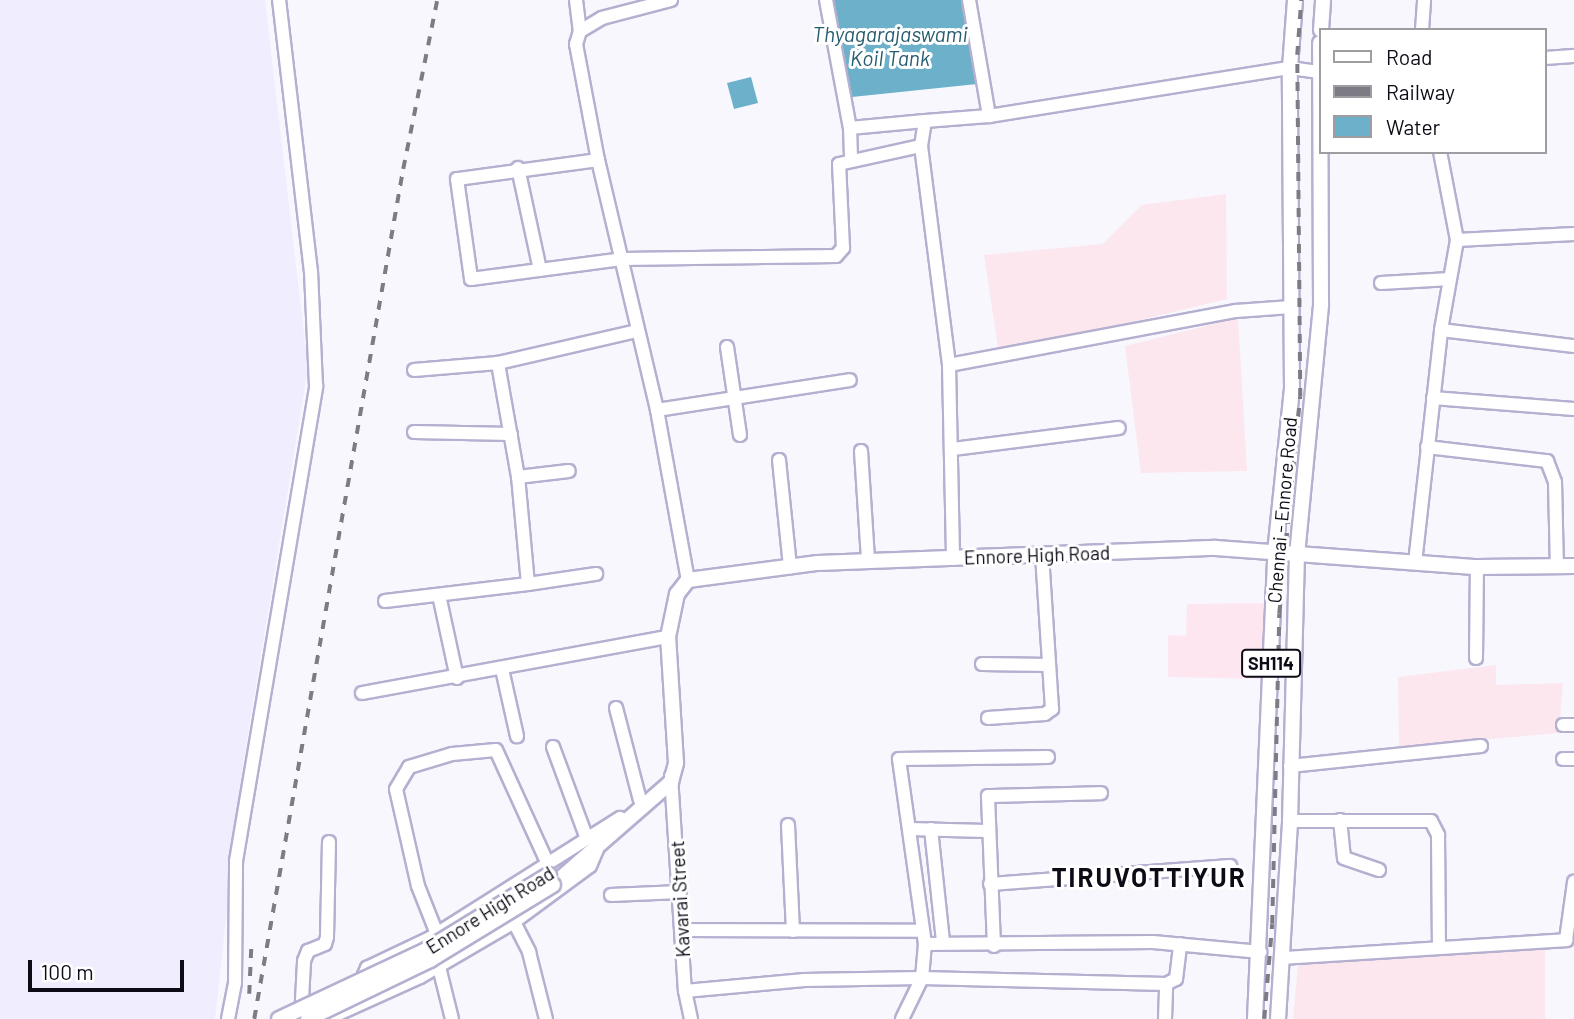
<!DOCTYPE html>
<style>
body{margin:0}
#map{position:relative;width:1574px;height:1019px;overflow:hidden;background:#f8f7fe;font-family:Barlow,sans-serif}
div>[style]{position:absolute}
.built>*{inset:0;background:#f0edfe}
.education>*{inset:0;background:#fce7ef}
.medical>*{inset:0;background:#fee6f1}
.water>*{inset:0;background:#6cb0c9}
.roads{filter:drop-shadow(2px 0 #b5afd0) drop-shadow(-2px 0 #b5afd0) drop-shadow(0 2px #b5afd0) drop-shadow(0 -2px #b5afd0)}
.minor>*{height:12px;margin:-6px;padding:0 6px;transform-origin:6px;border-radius:6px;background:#fff}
.major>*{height:14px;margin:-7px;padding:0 7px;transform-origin:7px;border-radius:7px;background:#fff}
.rail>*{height:3.5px;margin-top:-1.75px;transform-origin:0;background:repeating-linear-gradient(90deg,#7d7b84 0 9px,transparent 0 18px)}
.bridges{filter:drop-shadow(2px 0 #b5afd0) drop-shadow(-2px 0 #b5afd0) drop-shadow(0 2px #b5afd0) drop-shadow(0 -2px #b5afd0)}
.major-bridge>*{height:14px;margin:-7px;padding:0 7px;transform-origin:7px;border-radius:7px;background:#fff}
span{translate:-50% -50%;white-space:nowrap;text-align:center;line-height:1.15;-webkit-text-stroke:6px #fff;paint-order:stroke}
.shield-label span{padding:2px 5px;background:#fff;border:2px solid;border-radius:5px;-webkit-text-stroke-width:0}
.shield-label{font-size:18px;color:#0e0b17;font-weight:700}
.street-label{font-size:19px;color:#0e0b17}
.water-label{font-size:21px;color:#265d6f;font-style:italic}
.district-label{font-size:26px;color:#0e0b17;font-weight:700;letter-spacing:2px}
.legend{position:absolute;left:1319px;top:28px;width:228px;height:126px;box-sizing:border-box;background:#fff;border:2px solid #9f9da2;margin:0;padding:9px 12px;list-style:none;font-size:21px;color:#0e0b17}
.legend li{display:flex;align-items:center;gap:14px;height:35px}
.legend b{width:35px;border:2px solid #9f9da2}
.scale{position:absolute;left:28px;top:960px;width:156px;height:32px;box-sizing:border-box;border:4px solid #0e0b17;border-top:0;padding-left:9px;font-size:21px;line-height:24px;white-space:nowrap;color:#0e0b17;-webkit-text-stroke:5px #fff;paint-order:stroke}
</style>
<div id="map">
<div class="built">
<i style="clip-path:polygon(0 0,265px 0,308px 368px,243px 764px,215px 1019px,0 1019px)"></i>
</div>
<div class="education">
<i style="clip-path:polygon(1226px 194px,1227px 299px,999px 354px,984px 255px,1103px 244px,1142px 205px)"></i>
<i style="clip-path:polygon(1238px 318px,1247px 471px,1141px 473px,1125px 346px)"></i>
<i style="clip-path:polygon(1496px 665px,1496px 685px,1563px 683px,1559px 733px,1399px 747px,1398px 677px)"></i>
<i style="clip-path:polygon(1452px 950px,1545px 950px,1545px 1019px,1293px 1019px,1298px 965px)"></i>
</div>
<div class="medical">
<i style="clip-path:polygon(1265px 603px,1263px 679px,1168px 677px,1168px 635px,1186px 636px,1187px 604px)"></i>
</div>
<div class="water">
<i style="clip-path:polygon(834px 0,962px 0,977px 84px,852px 97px)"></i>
<i style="clip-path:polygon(751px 77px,758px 103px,734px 109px,727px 83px)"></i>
</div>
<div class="roads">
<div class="minor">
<i style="left:576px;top:0;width:31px;rotate:83deg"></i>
<i style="left:671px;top:0;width:71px;rotate:165.4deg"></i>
<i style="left:602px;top:18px;width:26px;rotate:149deg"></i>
<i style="left:580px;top:31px;width:14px;rotate:107deg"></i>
<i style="left:576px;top:44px;width:118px;rotate:79.3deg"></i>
<i style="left:598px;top:160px;width:257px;rotate:76.7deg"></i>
<i style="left:657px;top:410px;width:173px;rotate:79.7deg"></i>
<i style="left:826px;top:0;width:130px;rotate:79.4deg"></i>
<i style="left:850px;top:128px;width:75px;rotate:-5.3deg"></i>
<i style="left:969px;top:0;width:118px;rotate:80.2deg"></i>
<i style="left:1422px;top:30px;width:30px;rotate:-86deg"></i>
<i style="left:1544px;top:58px;width:30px;rotate:-4deg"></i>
<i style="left:850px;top:128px;width:30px;rotate:88deg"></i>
<i style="left:921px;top:146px;width:221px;rotate:82.7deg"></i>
<i style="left:949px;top:365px;width:194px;rotate:88.8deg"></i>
<i style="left:598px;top:160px;width:142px;rotate:172.3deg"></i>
<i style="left:457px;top:179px;width:101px;rotate:82deg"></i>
<i style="left:471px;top:279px;width:152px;rotate:-7.5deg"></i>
<i style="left:622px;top:259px;width:214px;rotate:-0.8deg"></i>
<i style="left:836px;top:256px;width:11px;rotate:-49deg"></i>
<i style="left:843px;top:248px;width:84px;rotate:-92.7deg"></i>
<i style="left:839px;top:164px;width:84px;rotate:-12.4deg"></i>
<i style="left:921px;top:146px;width:25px;rotate:-81deg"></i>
<i style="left:925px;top:121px;width:64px;rotate:-4.5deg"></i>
<i style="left:989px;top:116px;width:305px;rotate:-9.1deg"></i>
<i style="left:1290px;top:68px;width:30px;rotate:8deg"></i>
<i style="left:518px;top:168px;width:104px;rotate:77.8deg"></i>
<i style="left:1457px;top:240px;width:117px;rotate:-2.9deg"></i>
<i style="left:1381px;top:283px;width:69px;rotate:-3.3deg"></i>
<i style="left:1441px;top:330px;width:134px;rotate:6.9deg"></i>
<i style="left:727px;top:347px;width:89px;rotate:81.6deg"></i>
<i style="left:949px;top:365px;width:292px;rotate:-10.7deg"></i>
<i style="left:1236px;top:311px;width:55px;rotate:-4.2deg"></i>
<i style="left:414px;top:370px;width:84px;rotate:-4.8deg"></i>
<i style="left:1433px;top:398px;width:141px;rotate:4.5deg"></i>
<i style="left:657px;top:410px;width:195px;rotate:-8.8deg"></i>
<i style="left:414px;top:432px;width:97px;rotate:1.2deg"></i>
<i style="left:1427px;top:447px;width:121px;rotate:6.7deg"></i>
<i style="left:1547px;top:461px;width:22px;rotate:69deg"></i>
<i style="left:1555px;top:482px;width:85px;rotate:88.7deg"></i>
<i style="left:953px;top:449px;width:167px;rotate:-7.2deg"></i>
<i style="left:861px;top:451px;width:109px;rotate:86.3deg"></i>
<i style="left:779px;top:460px;width:108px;rotate:84.1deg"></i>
<i style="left:518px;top:477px;width:51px;rotate:-6.7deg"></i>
<i style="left:1415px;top:563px;width:234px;rotate:-83.6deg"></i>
<i style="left:1441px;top:330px;width:91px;rotate:-79.9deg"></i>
<i style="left:1457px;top:240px;width:90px;rotate:-100.9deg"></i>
<i style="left:528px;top:584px;width:69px;rotate:-8.4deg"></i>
<i style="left:439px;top:595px;width:85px;rotate:77.8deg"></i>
<i style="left:385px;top:601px;width:144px;rotate:-6.8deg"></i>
<i style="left:528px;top:584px;width:107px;rotate:-95.3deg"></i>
<i style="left:518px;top:477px;width:116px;rotate:-100deg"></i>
<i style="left:498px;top:363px;width:143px;rotate:-13deg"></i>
<i style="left:1476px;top:658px;width:91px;rotate:-89.4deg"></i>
<i style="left:982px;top:664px;width:67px;rotate:0.9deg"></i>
<i style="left:502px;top:669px;width:69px;rotate:77.4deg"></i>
<i style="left:362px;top:693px;width:311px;rotate:-10.4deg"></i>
<i style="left:616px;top:708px;width:95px;rotate:75.4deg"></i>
<i style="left:988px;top:718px;width:57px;rotate:-4deg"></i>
<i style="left:1045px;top:714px;width:9px;rotate:-36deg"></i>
<i style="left:1052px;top:709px;width:154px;rotate:-93.7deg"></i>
<i style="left:1563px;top:725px;width:11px"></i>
<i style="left:553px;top:747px;width:95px;rotate:69.7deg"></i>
<i style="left:1048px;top:757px;width:149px;rotate:179.2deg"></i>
<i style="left:899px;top:759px;width:187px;rotate:82deg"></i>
<i style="left:925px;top:944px;width:228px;rotate:-0.5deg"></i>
<i style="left:1153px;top:942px;width:108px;rotate:5.3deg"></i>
<i style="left:1563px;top:759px;width:11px"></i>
<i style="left:1290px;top:766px;width:192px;rotate:-6deg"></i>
<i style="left:671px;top:776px;width:215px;rotate:86.3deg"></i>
<i style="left:685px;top:991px;width:29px;rotate:78deg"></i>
<i style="left:1340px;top:820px;width:38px;rotate:84deg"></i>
<i style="left:1344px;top:858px;width:37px;rotate:19deg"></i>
<i style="left:1290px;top:821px;width:141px"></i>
<i style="left:1431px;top:821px;width:16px;rotate:63deg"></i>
<i style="left:1438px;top:835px;width:110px;rotate:89.5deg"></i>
<i style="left:788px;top:825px;width:106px;rotate:87.3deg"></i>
<i style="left:909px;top:829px;width:78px;rotate:1.5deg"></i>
<i style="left:931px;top:829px;width:114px;rotate:83.9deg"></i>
<i style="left:990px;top:884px;width:241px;rotate:-4.3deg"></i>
<i style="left:611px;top:895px;width:69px;rotate:-2.5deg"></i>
<i style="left:514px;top:922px;width:34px;rotate:63deg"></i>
<i style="left:529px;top:952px;width:69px;rotate:75.8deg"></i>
<i style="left:682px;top:930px;width:241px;rotate:0.2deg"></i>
<i style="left:437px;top:934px;width:52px;rotate:-111.6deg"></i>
<i style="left:418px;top:886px;width:99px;rotate:-102.8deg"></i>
<i style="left:396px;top:789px;width:26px;rotate:-59deg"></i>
<i style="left:409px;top:767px;width:45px;rotate:-16.8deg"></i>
<i style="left:452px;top:754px;width:44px;rotate:-5.2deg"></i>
<i style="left:496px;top:750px;width:123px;rotate:65.5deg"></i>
<i style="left:994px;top:946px;width:150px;rotate:-92.3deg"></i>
<i style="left:988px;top:796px;width:113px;rotate:-1.5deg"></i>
<i style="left:1283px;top:958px;width:284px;rotate:-3.6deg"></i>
<i style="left:1566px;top:940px;width:59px;rotate:-82.1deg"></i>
<i style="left:439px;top:967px;width:54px;rotate:76deg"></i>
<i style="left:685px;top:991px;width:120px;rotate:-5.3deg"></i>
<i style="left:804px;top:980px;width:118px;rotate:-1deg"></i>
<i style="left:922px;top:978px;width:244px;rotate:1.4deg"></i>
<i style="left:371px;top:998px;width:24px;rotate:-107deg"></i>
<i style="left:364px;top:975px;width:8px;rotate:-67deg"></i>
<i style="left:367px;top:968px;width:70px;rotate:-25.5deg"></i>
<i style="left:430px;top:938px;width:225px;rotate:-32.3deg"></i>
<i style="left:228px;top:1019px;width:37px;rotate:-79deg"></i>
<i style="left:235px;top:983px;width:122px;rotate:-89.5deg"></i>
<i style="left:236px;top:861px;width:482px;rotate:-80.4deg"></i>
<i style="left:316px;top:386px;width:114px;rotate:-92.5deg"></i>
<i style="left:311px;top:272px;width:274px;rotate:-96.7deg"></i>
<i style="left:301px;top:1019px;width:58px;rotate:-87deg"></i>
<i style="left:304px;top:961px;width:11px;rotate:-68deg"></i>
<i style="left:308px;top:951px;width:18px;rotate:-22deg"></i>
<i style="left:325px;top:944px;width:7px;rotate:-74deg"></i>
<i style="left:327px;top:937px;width:95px;rotate:-88.8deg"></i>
<i style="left:327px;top:1019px;width:102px;rotate:-24.3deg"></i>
<i style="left:420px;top:977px;width:109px;rotate:-30.3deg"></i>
<i style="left:514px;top:922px;width:94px;rotate:-36.4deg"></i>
<i style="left:590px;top:866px;width:21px;rotate:-67deg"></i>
<i style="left:902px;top:1019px;width:46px;rotate:-64deg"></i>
<i style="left:922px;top:978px;width:34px;rotate:-85deg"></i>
<i style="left:1165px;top:1019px;width:35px;rotate:-88deg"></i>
<i style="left:1166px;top:984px;width:11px;rotate:-27deg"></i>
<i style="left:1176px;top:979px;width:35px;rotate:-83deg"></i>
</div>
<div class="major">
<i style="left:1321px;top:30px;width:30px;rotate:-86deg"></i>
<i style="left:553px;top:885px;width:157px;rotate:-41.1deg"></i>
<i style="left:671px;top:782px;width:20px;rotate:-75deg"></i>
<i style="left:676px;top:763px;width:126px;rotate:-93.6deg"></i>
<i style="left:668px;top:637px;width:44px;rotate:-78.2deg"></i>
<i style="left:677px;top:594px;width:18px;rotate:-52deg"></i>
<i style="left:688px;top:580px;width:131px;rotate:-7.5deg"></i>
<i style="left:818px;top:563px;width:398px;rotate:-2.2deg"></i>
<i style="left:1216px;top:548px;width:262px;rotate:4.2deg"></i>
<i style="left:1477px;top:567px;width:97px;rotate:-0.6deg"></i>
<i style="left:1255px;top:1019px;width:466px;rotate:-87.5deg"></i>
<i style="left:1275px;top:553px;width:165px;rotate:-84.1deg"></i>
<i style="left:1292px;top:389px;width:321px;rotate:-90.4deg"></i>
<i style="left:1290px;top:68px;width:68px;rotate:-85.8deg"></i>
<i style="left:1278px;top:1019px;width:198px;rotate:-86.5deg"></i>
<i style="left:1290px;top:821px;width:266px;rotate:-88.5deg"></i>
<i style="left:1297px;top:555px;width:252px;rotate:-84.5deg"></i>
<i style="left:1321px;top:304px;width:261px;rotate:-90.2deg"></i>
</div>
</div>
<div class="rail">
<i style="left:249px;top:994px;width:45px;rotate:-87.5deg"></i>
<i style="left:254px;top:1019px;width:863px;rotate:-80.06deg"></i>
<i style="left:403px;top:169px;width:172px;rotate:-78.6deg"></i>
<i style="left:1264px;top:1019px;width:95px;rotate:-85.2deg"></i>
<i style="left:1272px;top:924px;width:310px;rotate:-88.7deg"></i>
<i style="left:1279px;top:614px;width:218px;rotate:-84.5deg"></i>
<i style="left:1300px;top:397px;width:342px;rotate:-90.5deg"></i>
<i style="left:1297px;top:55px;width:55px;rotate:-85.8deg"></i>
</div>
<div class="bridges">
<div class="major-bridge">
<i style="left:279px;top:1019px;width:162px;rotate:-25.1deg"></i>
<i style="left:426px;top:950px;width:144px;rotate:-31.4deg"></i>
<i style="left:308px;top:1019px;width:136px;rotate:-25.8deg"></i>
<i style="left:430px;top:960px;width:144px;rotate:-31.4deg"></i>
</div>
</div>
<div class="shield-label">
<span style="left:1271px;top:663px">SH114</span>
</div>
<div class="street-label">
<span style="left:1282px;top:510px;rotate:-85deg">Chennai - Ennore Road</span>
<span style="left:1037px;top:555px;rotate:-2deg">Ennore High Road</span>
<span style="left:680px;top:899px;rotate:-93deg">Kavarai Street</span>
<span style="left:490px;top:910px;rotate:-32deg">Ennore High Road</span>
</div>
<div class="water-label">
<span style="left:890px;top:46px">Thyagarajaswami<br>Koil Tank</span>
</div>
<div class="district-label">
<span style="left:1149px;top:877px">TIRUVOTTIYUR</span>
</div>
<ul class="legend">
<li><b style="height:9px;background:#fff"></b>Road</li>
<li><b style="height:9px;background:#7d7b84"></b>Railway</li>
<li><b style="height:19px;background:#6cb0c9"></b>Water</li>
</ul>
<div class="scale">100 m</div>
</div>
